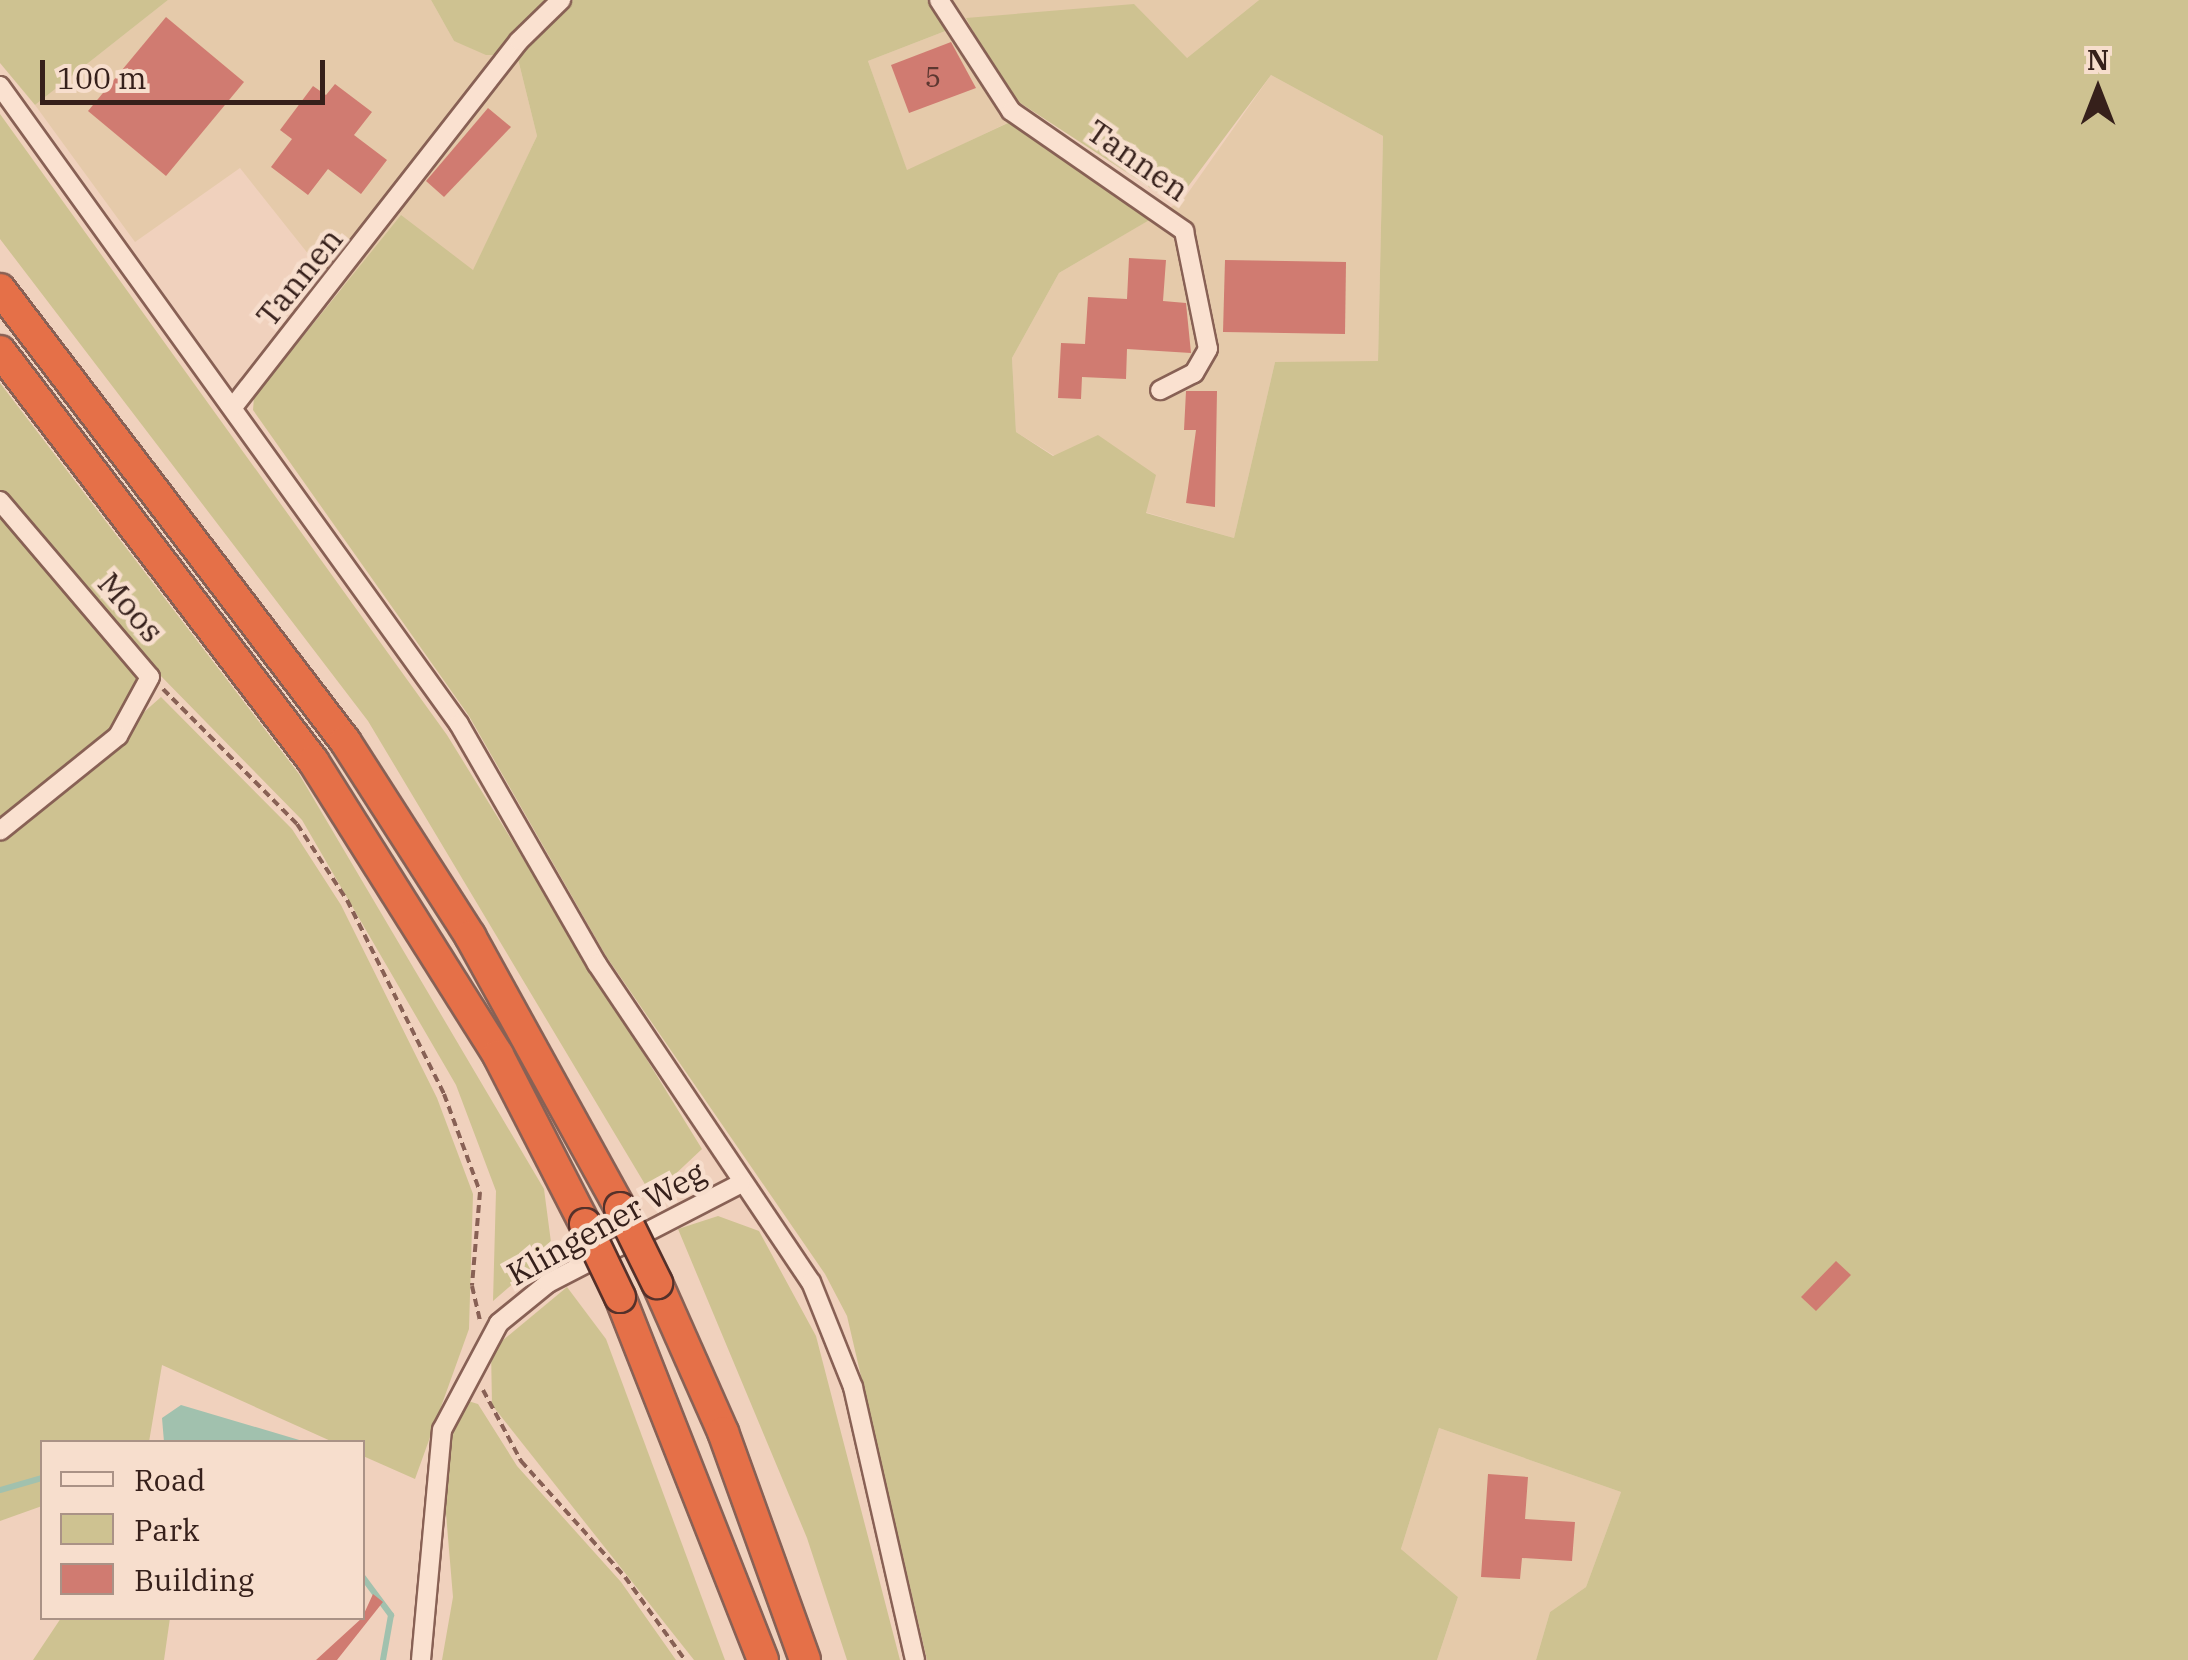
<!DOCTYPE html>
<style>
body{margin:0}
#map{position:relative;width:2188px;height:1660px;overflow:hidden;background:#f0d1bd;font-family:"IBM Plex Serif",serif}
div>[style]{position:absolute}
.farmland>*{inset:0;background:#e5caaa}
.green>*{inset:0;background:#cec291}
.water>*{inset:0;background:#a1c1ae}
.stream>*{height:6px;margin:-3px;padding:0 3px;transform-origin:3px;border-radius:3px;background:#a1c1ae}
.building>*{inset:0;background:#d07b71}
.path>*{height:4px;margin-top:-2px;transform-origin:0;background:repeating-linear-gradient(90deg,#886155 0 8px,transparent 0 13px)}
.roads{filter:drop-shadow(2px 0 #886155) drop-shadow(-2px 0 #886155) drop-shadow(0 2px #886155) drop-shadow(0 -2px #886155)}
.minor>*{height:18px;margin:-9px;padding:0 9px;transform-origin:9px;border-radius:9px;background:#fae1d0}
.motorway>*{height:30px;margin:-15px;padding:0 15px;transform-origin:15px;border-radius:15px;background:#e57048}
.bridges{filter:drop-shadow(2px 0 #55312a) drop-shadow(-2px 0 #55312a) drop-shadow(0 2px #55312a) drop-shadow(0 -2px #55312a)}
.motorway-bridge>*{height:30px;margin:-15px;padding:0 15px;transform-origin:15px;border-radius:15px;background:#e57048}
span{translate:-50% -50%;white-space:nowrap;text-align:center;line-height:1.15;-webkit-text-stroke:9px #f7decd;paint-order:stroke}
.number-label{font-size:28px;color:#5c3730}
.number-label span{-webkit-text-stroke-width:0}
.street-label{font-size:32px;color:#36201b}
.legend{position:absolute;left:40px;top:1440px;width:325px;height:180px;box-sizing:border-box;background:#f7decd;border:2px solid #aa9286;margin:0;padding:12px 18px;list-style:none;font-size:30px;color:#36201b}
.legend li{display:flex;align-items:center;gap:20px;height:50px}
.legend b{width:50px;border:2px solid #aa9286}
.north{position:absolute;left:2048px;top:40px;width:100px;height:100px;-webkit-text-stroke:8px #f7decd;paint-order:stroke;rotate:0deg;font-size:28px;font-weight:700;line-height:40px;text-align:center;color:#36201b}
.north::after{content:'';display:block;margin:auto;width:35px;height:45px;background:#36201b;clip-path:polygon(50% 0,100% 100%,50% 72%,0 100%)}
.scale{position:absolute;left:40px;top:60px;width:285px;height:45px;box-sizing:border-box;border:5px solid #36201b;border-top:0;padding-left:12px;font-size:30px;line-height:35px;white-space:nowrap;color:#36201b;-webkit-text-stroke:8px #f7decd;paint-order:stroke}
</style>
<div id="map">
<div class="farmland">
<i style="clip-path:polygon(168px 0,431px 0,454px 41px,517px 55px,537px 136px,473px 271px,336px 289px,240px 168px,135px 242px,35px 105px)"></i>
<i style="clip-path:polygon(927px 0,1259px 0,1187px 58px,967px 18px,1008px 95px,1030px 112px,907px 171px,868px 61px,948px 30px)"></i>
<i style="clip-path:polygon(1271px 75px,1383px 136px,1378px 362px,1275px 362px,1234px 538px,1145px 512px,1016px 432px,1012px 358px,1059px 273px,1183px 200px)"></i>
<i style="clip-path:polygon(1439px 1428px,1621px 1492px,1586px 1587px,1550px 1612px,1536px 1660px,1437px 1660px,1458px 1597px,1401px 1549px)"></i>
</div>
<div class="green">
<i style="clip-path:polygon(0 0,168px 0,35px 105px,0 63px)"></i>
<i style="clip-path:polygon(431px 0,550px 0,502px 55px,486px 55px,454px 41px)"></i>
<i style="clip-path:polygon(573px 0,927px 0,948px 30px,868px 61px,907px 170px,1010px 122px,1158px 215px,1059px 273px,1012px 358px,1016px 432px,1053px 456px,1098px 435px,1156px 475px,1146px 513px,1234px 538px,1275px 362px,1378px 361px,1383px 136px,1271px 75px,1175px 204px,1008px 95px,966px 18px,1134px 4px,1187px 58px,1259px 0,2188px 0,2188px 1660px,1536px 1660px,1550px 1612px,1586px 1587px,1621px 1492px,1439px 1428px,1401px 1549px,1458px 1597px,1437px 1660px,927px 1660px,847px 1316px,825px 1274px,606px 956px,469px 716px,253px 410px,254px 397px,401px 215px,473px 270px,537px 136px,517px 55px)"></i>
<i style="clip-path:polygon(0 114px,447px 735px,702px 1149px,652px 1196px,368px 721px,0 239px)"></i>
<i style="clip-path:polygon(0 383px,299px 774px,544px 1189px,552px 1250px,493px 1301px,496px 1191px,456px 1085px,302px 820px,156px 671px,0 490px)"></i>
<i style="clip-path:polygon(0 510px,136px 671px,139px 689px,113px 732px,0 824px)"></i>
<i style="clip-path:polygon(161px 697px,292px 829px,341px 905px,437px 1098px,473px 1194px,469px 1329px,415px 1479px,363px 1456px,362px 1442px,333px 1442px,162px 1365px,149px 1442px,42px 1442px,42px 1506px,0 1521px,0 840px)"></i>
<i style="clip-path:polygon(718px 1216px,759px 1231px,816px 1336px,900px 1660px,847px 1660px,807px 1538px,678px 1229px)"></i>
<i style="clip-path:polygon(567px 1287px,606px 1339px,725px 1660px,694px 1660px,492px 1405px,491px 1350px)"></i>
<i style="clip-path:polygon(468px 1401px,478px 1404px,517px 1466px,621px 1582px,676px 1660px,442px 1660px,453px 1597px,443px 1478px,448px 1431px)"></i>
<i style="clip-path:polygon(61px 1618px,170px 1618px,164px 1660px,33px 1660px)"></i>
</div>
<div class="water">
<i style="clip-path:polygon(181px 1405px,306px 1442px,164px 1442px,162px 1418px)"></i>
</div>
<div class="stream">
<i style="left:0;top:1490px;width:44px;rotate:-15.9deg"></i>
<i style="left:362px;top:1576px;width:49px;rotate:53.4deg"></i>
<i style="left:391px;top:1615px;width:46px;rotate:100.1deg"></i>
</div>
<div class="building">
<i style="clip-path:polygon(166px 17px,244px 82px,166px 176px,88px 111px)"></i>
<i style="clip-path:polygon(951px 42px,976px 88px,909px 113px,891px 65px)"></i>
<i style="clip-path:polygon(335px 84px,372px 112px,354px 135px,387px 160px,361px 194px,328px 169px,308px 195px,271px 167px,292px 139px,280px 130px,313px 86px,326px 95px)"></i>
<i style="clip-path:polygon(488px 108px,511px 127px,444px 197px,426px 181px)"></i>
<i style="clip-path:polygon(1129px 258px,1166px 260px,1163px 301px,1186px 303px,1191px 353px,1127px 349px,1126px 379px,1082px 377px,1081px 399px,1058px 398px,1061px 343px,1085px 344px,1088px 297px,1127px 299px)"></i>
<i style="clip-path:polygon(1225px 260px,1346px 262px,1345px 334px,1223px 332px)"></i>
<i style="clip-path:polygon(1186px 391px,1217px 391px,1215px 507px,1186px 503px,1196px 430px,1184px 430px)"></i>
<i style="clip-path:polygon(1836px 1261px,1851px 1275px,1816px 1311px,1801px 1297px)"></i>
<i style="clip-path:polygon(1488px 1474px,1528px 1477px,1525px 1519px,1575px 1522px,1572px 1561px,1522px 1558px,1520px 1579px,1481px 1577px)"></i>
<i style="clip-path:polygon(373px 1594px,383px 1602px,337px 1660px,316px 1660px,362px 1618px)"></i>
</div>
<div class="path">
<i style="left:163px;top:689px;width:190px;rotate:45.2deg"></i>
<i style="left:297px;top:824px;width:91px;rotate:56.7deg"></i>
<i style="left:347px;top:900px;width:217px;rotate:63.4deg"></i>
<i style="left:444px;top:1094px;width:104px;rotate:69.8deg"></i>
<i style="left:480px;top:1192px;width:94px;rotate:94.9deg"></i>
<i style="left:472px;top:1286px;width:37px;rotate:77deg"></i>
<i style="left:483px;top:1390px;width:81px;rotate:61.8deg"></i>
<i style="left:521px;top:1461px;width:156px;rotate:48.1deg"></i>
<i style="left:625px;top:1577px;width:102px;rotate:54.1deg"></i>
</div>
<div class="roads">
<div class="minor">
<i style="left:939px;top:0;width:132px;rotate:57deg"></i>
<i style="left:1011px;top:111px;width:211px;rotate:34.7deg"></i>
<i style="left:1184px;top:231px;width:120px;rotate:78.5deg"></i>
<i style="left:1208px;top:349px;width:28px;rotate:120deg"></i>
<i style="left:1194px;top:373px;width:38px;rotate:153deg"></i>
<i style="left:0;top:86px;width:786px;rotate:54.27deg"></i>
<i style="left:459px;top:724px;width:277px;rotate:60.1deg"></i>
<i style="left:597px;top:964px;width:383px;rotate:56.1deg"></i>
<i style="left:811px;top:1282px;width:113px;rotate:68.2deg"></i>
<i style="left:853px;top:1387px;width:280px;rotate:77.2deg"></i>
<i style="left:233px;top:407px;width:464px;rotate:-52deg"></i>
<i style="left:519px;top:41px;width:59px;rotate:-44.3deg"></i>
<i style="left:0;top:501px;width:231px;rotate:49.6deg"></i>
<i style="left:150px;top:677px;width:67px;rotate:118.5deg"></i>
<i style="left:118px;top:736px;width:151px;rotate:141.2deg"></i>
<i style="left:421px;top:1660px;width:231px;rotate:-84.8deg"></i>
<i style="left:442px;top:1430px;width:121px;rotate:-62deg"></i>
<i style="left:499px;top:1323px;width:63px;rotate:-39.2deg"></i>
<i style="left:548px;top:1283px;width:216px;rotate:-27.3deg"></i>
</div>
<div class="motorway">
<i style="left:0;top:289px;width:569px;rotate:52.65deg"></i>
<i style="left:345px;top:741px;width:232px;rotate:57.3deg"></i>
<i style="left:470px;top:936px;width:311px;rotate:61.1deg"></i>
<i style="left:0;top:351px;width:516px;rotate:52.64deg"></i>
<i style="left:313px;top:761px;width:347px;rotate:57.8deg"></i>
<i style="left:498px;top:1055px;width:190px;rotate:62.8deg"></i>
<i style="left:657px;top:1283px;width:163px;rotate:66.1deg"></i>
<i style="left:723px;top:1432px;width:242px;rotate:70.2deg"></i>
<i style="left:620px;top:1297px;width:390px;rotate:68.5deg"></i>
</div>
</div>
<div class="bridges">
<div class="motorway-bridge">
<i style="left:620px;top:1208px;width:84px;rotate:63.7deg"></i>
<i style="left:585px;top:1224px;width:81px;rotate:64.4deg"></i>
</div>
</div>
<div class="number-label">
<span style="left:933px;top:77px">5</span>
</div>
<div class="street-label">
<span style="left:1138px;top:160px;rotate:35deg">Tannen</span>
<span style="left:299px;top:277px;rotate:-51deg">Tannen</span>
<span style="left:131px;top:607px;rotate:49deg">Moos</span>
<span style="left:606px;top:1223px;rotate:-29deg">Klingener Weg</span>
</div>
<ul class="legend">
<li><b style="height:12px;background:#fae1d0"></b>Road</li>
<li><b style="height:28px;background:#cec291"></b>Park</li>
<li><b style="height:28px;background:#d07b71"></b>Building</li>
</ul>
<div class="north">N</div>
<div class="scale">100 m</div>
</div>
